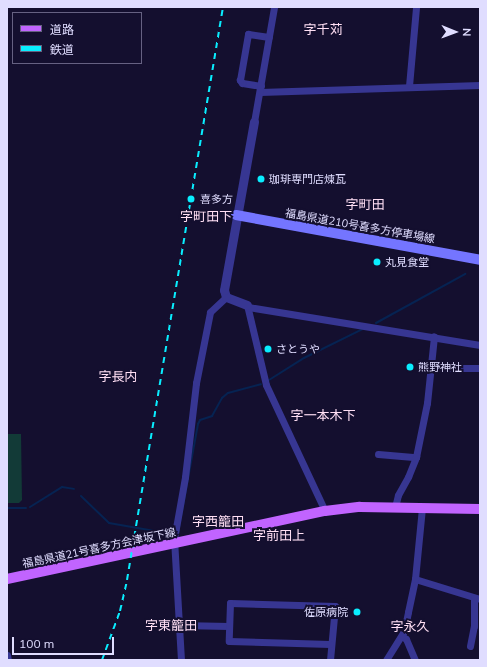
<!DOCTYPE html>
<meta charset="utf-8">
<style>
body{margin:0}
#map{position:relative;width:487px;height:667px;overflow:hidden;background:#140f2f;font-family:Mulish,"Noto Sans JP",sans-serif}
div>[style]{position:absolute}
.green>*{inset:0;background:#123a37}
.stream>*{height:2px;margin:-1px;padding:0 1px;transform-origin:1px;border-radius:1px;background:#062352}
.minor>*{height:7px;margin:-3.5px;padding:0 3.5px;transform-origin:3.5px;border-radius:3.5px;background:#373692}
.tertiary>*{height:9px;margin:-4.5px;padding:0 4.5px;transform-origin:4.5px;border-radius:4.5px;background:#373692}
.secondary>*{height:10px;margin:-5px;padding:0 5px;transform-origin:5px;border-radius:5px;background:#7475ff}
.primary>*{height:10px;margin:-5px;padding:0 5px;transform-origin:5px;border-radius:5px;background:#c164ff}
.rail>*{height:2px;margin-top:-1px;transform-origin:0;background:repeating-linear-gradient(90deg,#09edff 0 6px,transparent 0 11px)}
.dots>*{width:11px;height:11px;translate:-50% -50%;box-sizing:border-box;border:2px solid #140f2f;border-radius:50%}
span{translate:-50% -50%;white-space:nowrap;text-align:center;line-height:1.15;-webkit-text-stroke:4px #140f2f;paint-order:stroke}
.poi-label{font-size:11px;color:#e0ddff}
.left{translate:0 -50%;text-align:left}
.right{translate:-100% -50%;text-align:right}
.street-label{font-size:11px;color:#e0ddff}
.quarter-label{font-size:13px;color:#ffdff4}
.frame{position:absolute;inset:0;border:8px solid #e0ddff;pointer-events:none}
.legend{position:absolute;left:12px;top:12px;width:130px;height:52px;box-sizing:border-box;background:#140f2f;border:1px solid #666182;margin:0;padding:5px 7px;list-style:none;font-size:12px;color:#e0ddff}
.legend li{display:flex;align-items:center;gap:8px;height:20px}
.legend b{width:20px;border:1px solid #666182}
.north{position:absolute;left:435px;top:12px;width:40px;height:40px;-webkit-text-stroke:3px #140f2f;paint-order:stroke;rotate:91deg;font-size:11px;font-weight:700;line-height:16px;text-align:center;color:#e0ddff}
.north::after{content:'';display:block;margin:auto;width:14px;height:18px;background:#e0ddff;clip-path:polygon(50% 0,100% 100%,50% 72%,0 100%)}
.scale{position:absolute;left:12px;top:637px;width:102px;height:18px;box-sizing:border-box;border:2px solid #e0ddff;border-top:0;padding-left:5px;font-size:12px;line-height:14px;white-space:nowrap;color:#e0ddff;-webkit-text-stroke:3px #140f2f;paint-order:stroke}
</style>
<div id="map">
<div class="green">
<i style="clip-path:polygon(7px 434px,21px 434px,22px 500px,19px 503px,7px 503px)"></i>
</div>
<div class="stream">
<i style="left:376px;top:323px;width:102px;rotate:-28.8deg"></i>
<i style="left:269px;top:380px;width:41px;rotate:-32.2deg"></i>
<i style="left:304px;top:358px;width:68px;rotate:-26.2deg"></i>
<i style="left:81px;top:496px;width:39px;rotate:44deg"></i>
<i style="left:109px;top:523px;width:58px;rotate:10deg"></i>
<i style="left:30px;top:507px;width:38px;rotate:-32deg"></i>
<i style="left:62px;top:487px;width:12px;rotate:9deg"></i>
<i style="left:7px;top:508px;width:19px"></i>
<i style="left:178px;top:533px;width:111px;rotate:-79.6deg"></i>
<i style="left:198px;top:424px;width:4px;rotate:-63deg"></i>
<i style="left:200px;top:420px;width:13px;rotate:-18deg"></i>
<i style="left:212px;top:416px;width:21px;rotate:-61deg"></i>
<i style="left:222px;top:398px;width:8px;rotate:-40deg"></i>
<i style="left:228px;top:393px;width:34px;rotate:-15deg"></i>
</div>
<div class="minor">
<i style="left:261px;top:86px;width:19px;rotate:-171deg"></i>
<i style="left:242px;top:83px;width:4px;rotate:-124deg"></i>
<i style="left:240px;top:80px;width:47px;rotate:-80.1deg"></i>
<i style="left:248px;top:34px;width:21px;rotate:8deg"></i>
<i style="left:409px;top:86px;width:79px;rotate:-84.9deg"></i>
<i style="left:260px;top:92px;width:220px;rotate:-1.8deg"></i>
<i style="left:254px;top:122px;width:117px;rotate:-80.1deg"></i>
<i style="left:247px;top:305px;width:82px;rotate:76.6deg"></i>
<i style="left:266px;top:385px;width:139px;rotate:64.9deg"></i>
<i style="left:248px;top:307px;width:235px;rotate:9.3deg"></i>
<i style="left:430px;top:368px;width:50px"></i>
<i style="left:378px;top:454px;width:38px;rotate:5deg"></i>
<i style="left:395px;top:507px;width:12px;rotate:-76deg"></i>
<i style="left:398px;top:495px;width:21px;rotate:-61deg"></i>
<i style="left:408px;top:477px;width:22px;rotate:-68deg"></i>
<i style="left:416px;top:457px;width:55px;rotate:-78.5deg"></i>
<i style="left:427px;top:403px;width:67px;rotate:-84deg"></i>
<i style="left:415px;top:579px;width:68px;rotate:17.1deg"></i>
<i style="left:179px;top:625px;width:50px;rotate:1.1deg"></i>
<i style="left:402px;top:636px;width:5px;rotate:37deg"></i>
<i style="left:406px;top:639px;width:23px;rotate:67deg"></i>
<i style="left:470px;top:646px;width:20px;rotate:-79deg"></i>
<i style="left:474px;top:626px;width:28px;rotate:-90deg"></i>
<i style="left:7px;top:655px;width:5px;rotate:79deg"></i>
<i style="left:181px;top:660px;width:121px;rotate:-93.3deg"></i>
<i style="left:174px;top:539px;width:63px;rotate:-79.9deg"></i>
<i style="left:185px;top:477px;width:95px;rotate:-83.3deg"></i>
<i style="left:196px;top:383px;width:72px;rotate:-78.8deg"></i>
<i style="left:210px;top:312px;width:22px;rotate:-43deg"></i>
<i style="left:330px;top:660px;width:54px;rotate:-84.7deg"></i>
<i style="left:335px;top:606px;width:105px;rotate:-178.4deg"></i>
<i style="left:230px;top:603px;width:38px;rotate:92deg"></i>
<i style="left:229px;top:641px;width:101px;rotate:1.7deg"></i>
<i style="left:386px;top:660px;width:34px;rotate:-58deg"></i>
<i style="left:404px;top:631px;width:19px;rotate:-78deg"></i>
<i style="left:408px;top:612px;width:34px;rotate:-78deg"></i>
<i style="left:415px;top:579px;width:72px;rotate:-84.4deg"></i>
</div>
<div class="tertiary">
<i style="left:247px;top:305px;width:22px;rotate:-159deg"></i>
<i style="left:226px;top:297px;width:7px;rotate:-106deg"></i>
<i style="left:224px;top:290px;width:171px;rotate:-79.9deg"></i>
</div>
<div class="secondary">
<i style="left:236px;top:215px;width:248px;rotate:10.4deg"></i>
</div>
<div class="primary">
<i style="left:7px;top:579px;width:325px;rotate:-12.1deg"></i>
<i style="left:325px;top:511px;width:35px;rotate:-7deg"></i>
<i style="left:360px;top:507px;width:120px;rotate:1deg"></i>
</div>
<div class="rail">
<i style="left:102px;top:660px;width:52px;rotate:-69.8deg"></i>
<i style="left:120px;top:611px;width:32px;rotate:-77deg"></i>
<i style="left:127px;top:580px;width:581px;rotate:-80.49deg"></i>
</div>
<div class="dots">
<i style="left:261px;top:179px;background:#09edff"></i>
<i style="left:191px;top:199px;background:#09edff"></i>
<i style="left:377px;top:262px;background:#09edff"></i>
<i style="left:268px;top:349px;background:#09edff"></i>
<i style="left:410px;top:367px;background:#09edff"></i>
<i style="left:357px;top:612px;background:#09edff"></i>
</div>
<div class="poi-label">
<span class="left" style="left:269px;top:179px">珈琲専門店煉瓦</span>
<span class="left" style="left:200px;top:199px">喜多方</span>
<span class="left" style="left:385px;top:262px">丸見食堂</span>
<span class="left" style="left:276px;top:349px">さとうや</span>
<span class="left" style="left:418px;top:367px">熊野神社</span>
<span class="right" style="left:348px;top:612px">佐原病院</span>
</div>
<div class="street-label">
<span style="left:360px;top:226px;rotate:10deg">福島県道210号喜多方停車場線</span>
<span style="left:99px;top:548px;rotate:-12deg">福島県道21号喜多方会津坂下線</span>
</div>
<div class="quarter-label">
<span style="left:323px;top:29px">字千苅</span>
<span style="left:365px;top:204px">字町田</span>
<span style="left:206px;top:216px">字町田下</span>
<span style="left:118px;top:376px">字長内</span>
<span style="left:323px;top:415px">字一本木下</span>
<span style="left:218px;top:521px">字西籠田</span>
<span style="left:279px;top:535px">字前田上</span>
<span style="left:171px;top:625px">字東籠田</span>
<span style="left:410px;top:626px">字永久</span>
</div>
<div class="frame"></div>
<ul class="legend">
<li><b style="height:5px;background:#c164ff"></b>道路</li>
<li><b style="height:5px;background:#09edff"></b>鉄道</li>
</ul>
<div class="north">N</div>
<div class="scale">100 m</div>
</div>
